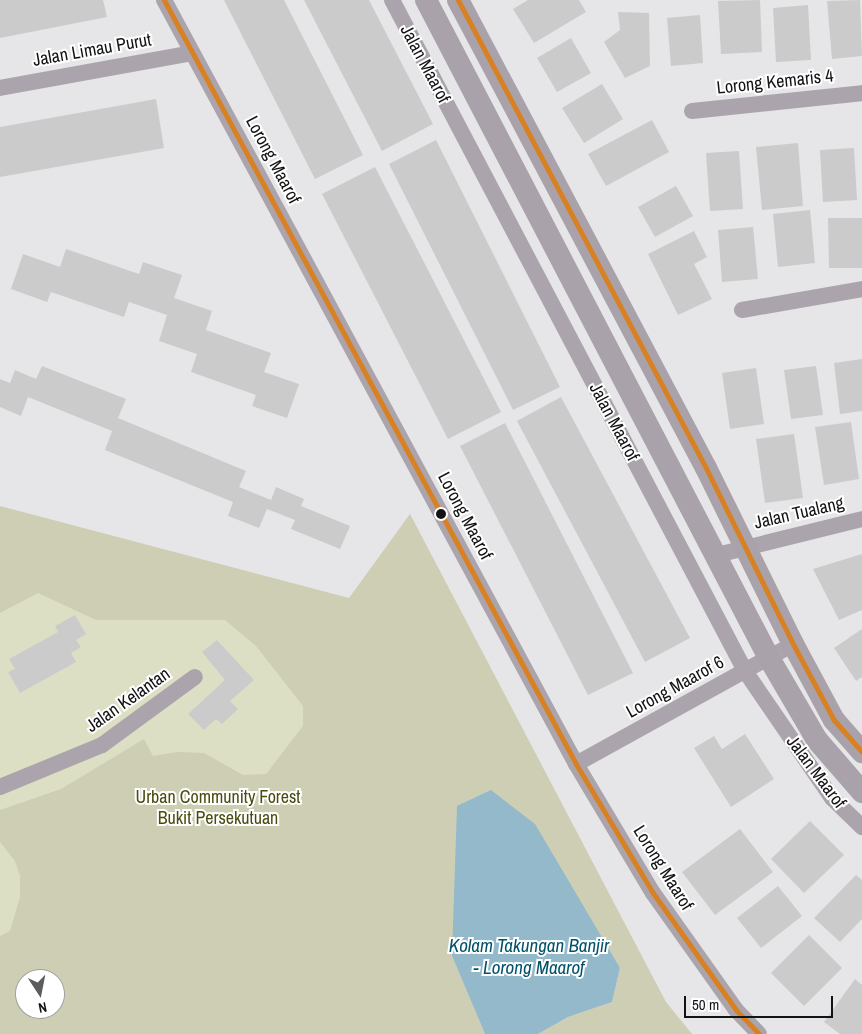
<!DOCTYPE html>
<style>
body{margin:0}
#map{position:relative;width:862px;height:1034px;overflow:hidden;background:#e6e5e7;font-family:"Archivo Narrow",sans-serif}
div>[style]{position:absolute}
.green>*{inset:0;background:#dddfc4}
.forest>*{inset:0;background:#cdceb4}
.water>*{inset:0;background:#93b9ca}
.building>*{inset:0;background:#cccbcc}
.street>*{height:16px;margin:-8px;padding:0 8px;transform-origin:8px;border-radius:8px;background:#aba4ac}
.secondary>*{height:22px;margin:-11px;padding:0 11px;transform-origin:11px;border-radius:11px;background:#aaa2ab}
.bus-1>*{height:5px;margin:-2.5px;padding:0 2.5px;transform-origin:2.5px;border-radius:2.5px;background:#d88123}
.dots>*{width:14px;height:14px;translate:-50% -50%;box-sizing:border-box;border:2px solid #fff;border-radius:50%}
span{translate:-50% -50%;white-space:nowrap;text-align:center;line-height:1.15;-webkit-text-stroke:4px #fff;paint-order:stroke}
.street-label{font-size:18px;color:#141314}
.park-label{font-size:18px;color:#494b0f}
.water-label{font-size:19px;color:#02526b;font-style:italic}
.north{position:absolute;left:15px;top:969px;width:50px;height:50px;box-sizing:border-box;background:#fff;border:1px solid #a1a1a1;border-radius:50%;rotate:169deg;font-size:14px;font-weight:700;line-height:20px;text-align:center;color:#141314}
.north::after{content:'';display:block;margin:auto;width:18px;height:22px;background:#5e5c5e;clip-path:polygon(50% 0,100% 100%,50% 72%,0 100%)}
.scale{position:absolute;left:684px;top:996px;width:149px;height:22px;box-sizing:border-box;border:2px solid #141314;border-top:0;padding-left:6px;font-size:15px;line-height:18px;white-space:nowrap;color:#141314;-webkit-text-stroke:4px #fff;paint-order:stroke}
</style>
<div id="map">
<div class="green">
<i style="clip-path:polygon(evenodd,0 515px,441px 637px,431px 1034px,0 1034px,0 515px,25px 979px,55px 979px,55px 1009px,25px 1009px,25px 979px)"></i>
</div>
<div class="forest">
<i style="clip-path:polygon(evenodd,0 506px,349px 598px,410px 514px,666px 1002px,692px 1034px,538px 1034px,568px 1017px,612px 1002px,620px 968px,578px 902px,452px 956px,485px 1034px,0 1034px,0 936px,10px 931px,20px 897px,20px 876px,15px 861px,0 842px,0 810px,61px 789px,144px 739px,153px 756px,177px 752px,204px 753px,243px 775px,266px 774px,303px 726px,303px 706px,256px 646px,225px 620px,96px 620px,38px 593px,0 613px,0 506px,25px 979px,55px 979px,55px 1009px,25px 1009px,25px 979px)"></i>
</div>
<div class="water">
<i style="clip-path:polygon(491px 790px,535px 824px,620px 968px,612px 1002px,568px 1017px,538px 1034px,485px 1034px,452px 956px,457px 806px)"></i>
</div>
<div class="building">
<i style="clip-path:polygon(0 0,103px 0,107px 17px,0 38px)"></i>
<i style="clip-path:polygon(224px 0,284px 0,363px 155px,315px 179px)"></i>
<i style="clip-path:polygon(304px 0,369px 0,433px 124px,382px 151px)"></i>
<i style="clip-path:polygon(528px 0,579px 0,586px 12px,534px 43px,513px 9px)"></i>
<i style="clip-path:polygon(760px 0,762px 52px,721px 54px,718px 1px)"></i>
<i style="clip-path:polygon(860px 0,862px 56px,832px 59px,827px 1px)"></i>
<i style="clip-path:polygon(808px 5px,811px 60px,776px 62px,773px 8px)"></i>
<i style="clip-path:polygon(618px 12px,649px 13px,650px 66px,625px 78px,604px 42px,620px 30px)"></i>
<i style="clip-path:polygon(700px 15px,703px 63px,671px 66px,667px 18px)"></i>
<i style="clip-path:polygon(571px 38px,591px 73px,557px 92px,537px 58px)"></i>
<i style="clip-path:polygon(602px 84px,623px 119px,584px 143px,562px 108px)"></i>
<i style="clip-path:polygon(156px 99px,164px 148px,0 177px,0 127px)"></i>
<i style="clip-path:polygon(652px 120px,669px 152px,606px 186px,588px 154px)"></i>
<i style="clip-path:polygon(436px 140px,560px 387px,513px 410px,389px 164px)"></i>
<i style="clip-path:polygon(798px 143px,803px 206px,762px 210px,756px 147px)"></i>
<i style="clip-path:polygon(854px 148px,857px 200px,823px 202px,820px 150px)"></i>
<i style="clip-path:polygon(739px 151px,743px 209px,710px 211px,706px 153px)"></i>
<i style="clip-path:polygon(375px 167px,501px 412px,448px 439px,322px 194px)"></i>
<i style="clip-path:polygon(676px 186px,693px 216px,655px 237px,638px 207px)"></i>
<i style="clip-path:polygon(810px 210px,815px 263px,778px 267px,773px 214px)"></i>
<i style="clip-path:polygon(828px 218px,862px 218px,862px 268px,829px 268px)"></i>
<i style="clip-path:polygon(753px 227px,758px 279px,722px 282px,718px 230px)"></i>
<i style="clip-path:polygon(694px 231px,707px 257px,694px 264px,712px 299px,678px 315px,648px 254px)"></i>
<i style="clip-path:polygon(66px 249px,139px 274px,143px 262px,182px 275px,174px 298px,212px 311px,206px 330px,271px 353px,264px 372px,299px 384px,287px 418px,252px 406px,256px 395px,191px 372px,197px 354px,159px 341px,167px 315px,129px 302px,124px 317px,51px 292px,47px 302px,11px 289px,23px 254px,60px 267px)"></i>
<i style="clip-path:polygon(862px 359px,862px 411px,840px 414px,834px 363px)"></i>
<i style="clip-path:polygon(42px 366px,126px 399px,118px 418px,246px 471px,239px 487px,271px 500px,276px 487px,304px 499px,301px 506px,350px 526px,340px 549px,291px 529px,295px 520px,267px 509px,259px 528px,228px 516px,233px 502px,105px 450px,112px 431px,28px 397px,21px 416px,0 407px,0 379px,10px 383px,15px 370px,36px 379px)"></i>
<i style="clip-path:polygon(816px 366px,823px 415px,791px 419px,784px 370px)"></i>
<i style="clip-path:polygon(756px 368px,764px 424px,730px 429px,722px 373px)"></i>
<i style="clip-path:polygon(561px 397px,690px 638px,645px 662px,517px 421px)"></i>
<i style="clip-path:polygon(851px 422px,859px 479px,824px 485px,815px 427px)"></i>
<i style="clip-path:polygon(505px 423px,633px 673px,588px 695px,460px 446px)"></i>
<i style="clip-path:polygon(794px 434px,803px 498px,765px 503px,756px 439px)"></i>
<i style="clip-path:polygon(862px 554px,862px 610px,839px 620px,813px 569px)"></i>
<i style="clip-path:polygon(75px 615px,86px 634px,76px 640px,81px 647px,71px 653px,76px 662px,20px 693px,8px 672px,15px 669px,9px 659px,58px 632px,55px 626px)"></i>
<i style="clip-path:polygon(862px 629px,862px 677px,856px 681px,834px 648px)"></i>
<i style="clip-path:polygon(217px 640px,254px 680px,230px 701px,238px 709px,222px 724px,216px 719px,204px 730px,188px 714px,225px 680px,202px 652px)"></i>
<i style="clip-path:polygon(745px 734px,774px 779px,731px 807px,694px 748px,714px 736px,722px 749px)"></i>
<i style="clip-path:polygon(810px 821px,844px 855px,804px 893px,771px 859px)"></i>
<i style="clip-path:polygon(740px 829px,773px 872px,715px 915px,682px 872px)"></i>
<i style="clip-path:polygon(856px 875px,862px 880px,862px 919px,840px 942px,814px 918px)"></i>
<i style="clip-path:polygon(778px 886px,802px 916px,761px 948px,737px 918px)"></i>
<i style="clip-path:polygon(809px 935px,842px 968px,804px 1006px,771px 973px)"></i>
<i style="clip-path:polygon(855px 979px,862px 985px,862px 1034px,840px 1034px,824px 1022px)"></i>
</div>
<div class="street">
<i style="left:164px;top:0;width:868px;rotate:61.66deg"></i>
<i style="left:576px;top:764px;width:150px;rotate:59.2deg"></i>
<i style="left:653px;top:893px;width:143px;rotate:54.6deg"></i>
<i style="left:736px;top:1010px;width:33px;rotate:46deg"></i>
<i style="left:392px;top:0;width:758px;rotate:62.25deg"></i>
<i style="left:745px;top:671px;width:154px;rotate:55.6deg"></i>
<i style="left:832px;top:798px;width:42px;rotate:44deg"></i>
<i style="left:0;top:88px;width:195px;rotate:-10.3deg"></i>
<i style="left:692px;top:111px;width:171px;rotate:-6deg"></i>
<i style="left:742px;top:310px;width:122px;rotate:-9.9deg"></i>
<i style="left:717px;top:555px;width:149px;rotate:-13.9deg"></i>
<i style="left:576px;top:764px;width:248px;rotate:-28.9deg"></i>
<i style="left:0;top:787px;width:110px;rotate:-22.4deg"></i>
<i style="left:102px;top:745px;width:115px;rotate:-36.2deg"></i>
</div>
<div class="secondary">
<i style="left:426px;top:0;width:742px;rotate:62.47deg"></i>
<i style="left:769px;top:658px;width:95px;rotate:59.7deg"></i>
<i style="left:817px;top:740px;width:69px;rotate:49.1deg"></i>
<i style="left:458px;top:0;width:530px;rotate:62.08deg"></i>
<i style="left:706px;top:468px;width:196px;rotate:63.7deg"></i>
<i style="left:793px;top:644px;width:86px;rotate:61.7deg"></i>
<i style="left:834px;top:720px;width:43px;rotate:48.8deg"></i>
</div>
<div class="bus-1">
<i style="left:164px;top:0;width:868px;rotate:61.66deg"></i>
<i style="left:576px;top:764px;width:150px;rotate:59.2deg"></i>
<i style="left:653px;top:893px;width:143px;rotate:54.6deg"></i>
<i style="left:736px;top:1010px;width:33px;rotate:46deg"></i>
<i style="left:458px;top:0;width:530px;rotate:62.08deg"></i>
<i style="left:706px;top:468px;width:196px;rotate:63.7deg"></i>
<i style="left:793px;top:644px;width:86px;rotate:61.7deg"></i>
<i style="left:834px;top:720px;width:43px;rotate:48.8deg"></i>
</div>
<div class="dots">
<i style="left:441px;top:514px;background:#141314"></i>
</div>
<div class="street-label">
<span style="left:92px;top:50px;rotate:-10deg">Jalan Limau Purut</span>
<span style="left:425px;top:64px;rotate:62deg">Jalan Maarof</span>
<span style="left:775px;top:82px;rotate:-6deg">Lorong Kemaris 4</span>
<span style="left:273px;top:160px;rotate:62deg">Lorong Maarof</span>
<span style="left:614px;top:422px;rotate:62deg">Jalan Maarof</span>
<span style="left:799px;top:513px;rotate:-13deg">Jalan Tualang</span>
<span style="left:465px;top:516px;rotate:62deg">Lorong Maarof</span>
<span style="left:675px;top:687px;rotate:-29deg">Lorong Maarof 6</span>
<span style="left:128px;top:700px;rotate:-35deg">Jalan Kelantan</span>
<span style="left:816px;top:772px;rotate:53deg">Jalan Maarof</span>
<span style="left:663px;top:868px;rotate:58deg">Lorong Maarof</span>
</div>
<div class="park-label">
<span style="left:218px;top:808px">Urban Community Forest<br>Bukit Persekutuan</span>
</div>
<div class="water-label">
<span style="left:529px;top:957px">Kolam Takungan Banjir<br>- Lorong Maarof</span>
</div>
<div class="north">N</div>
<div class="scale">50 m</div>
</div>
